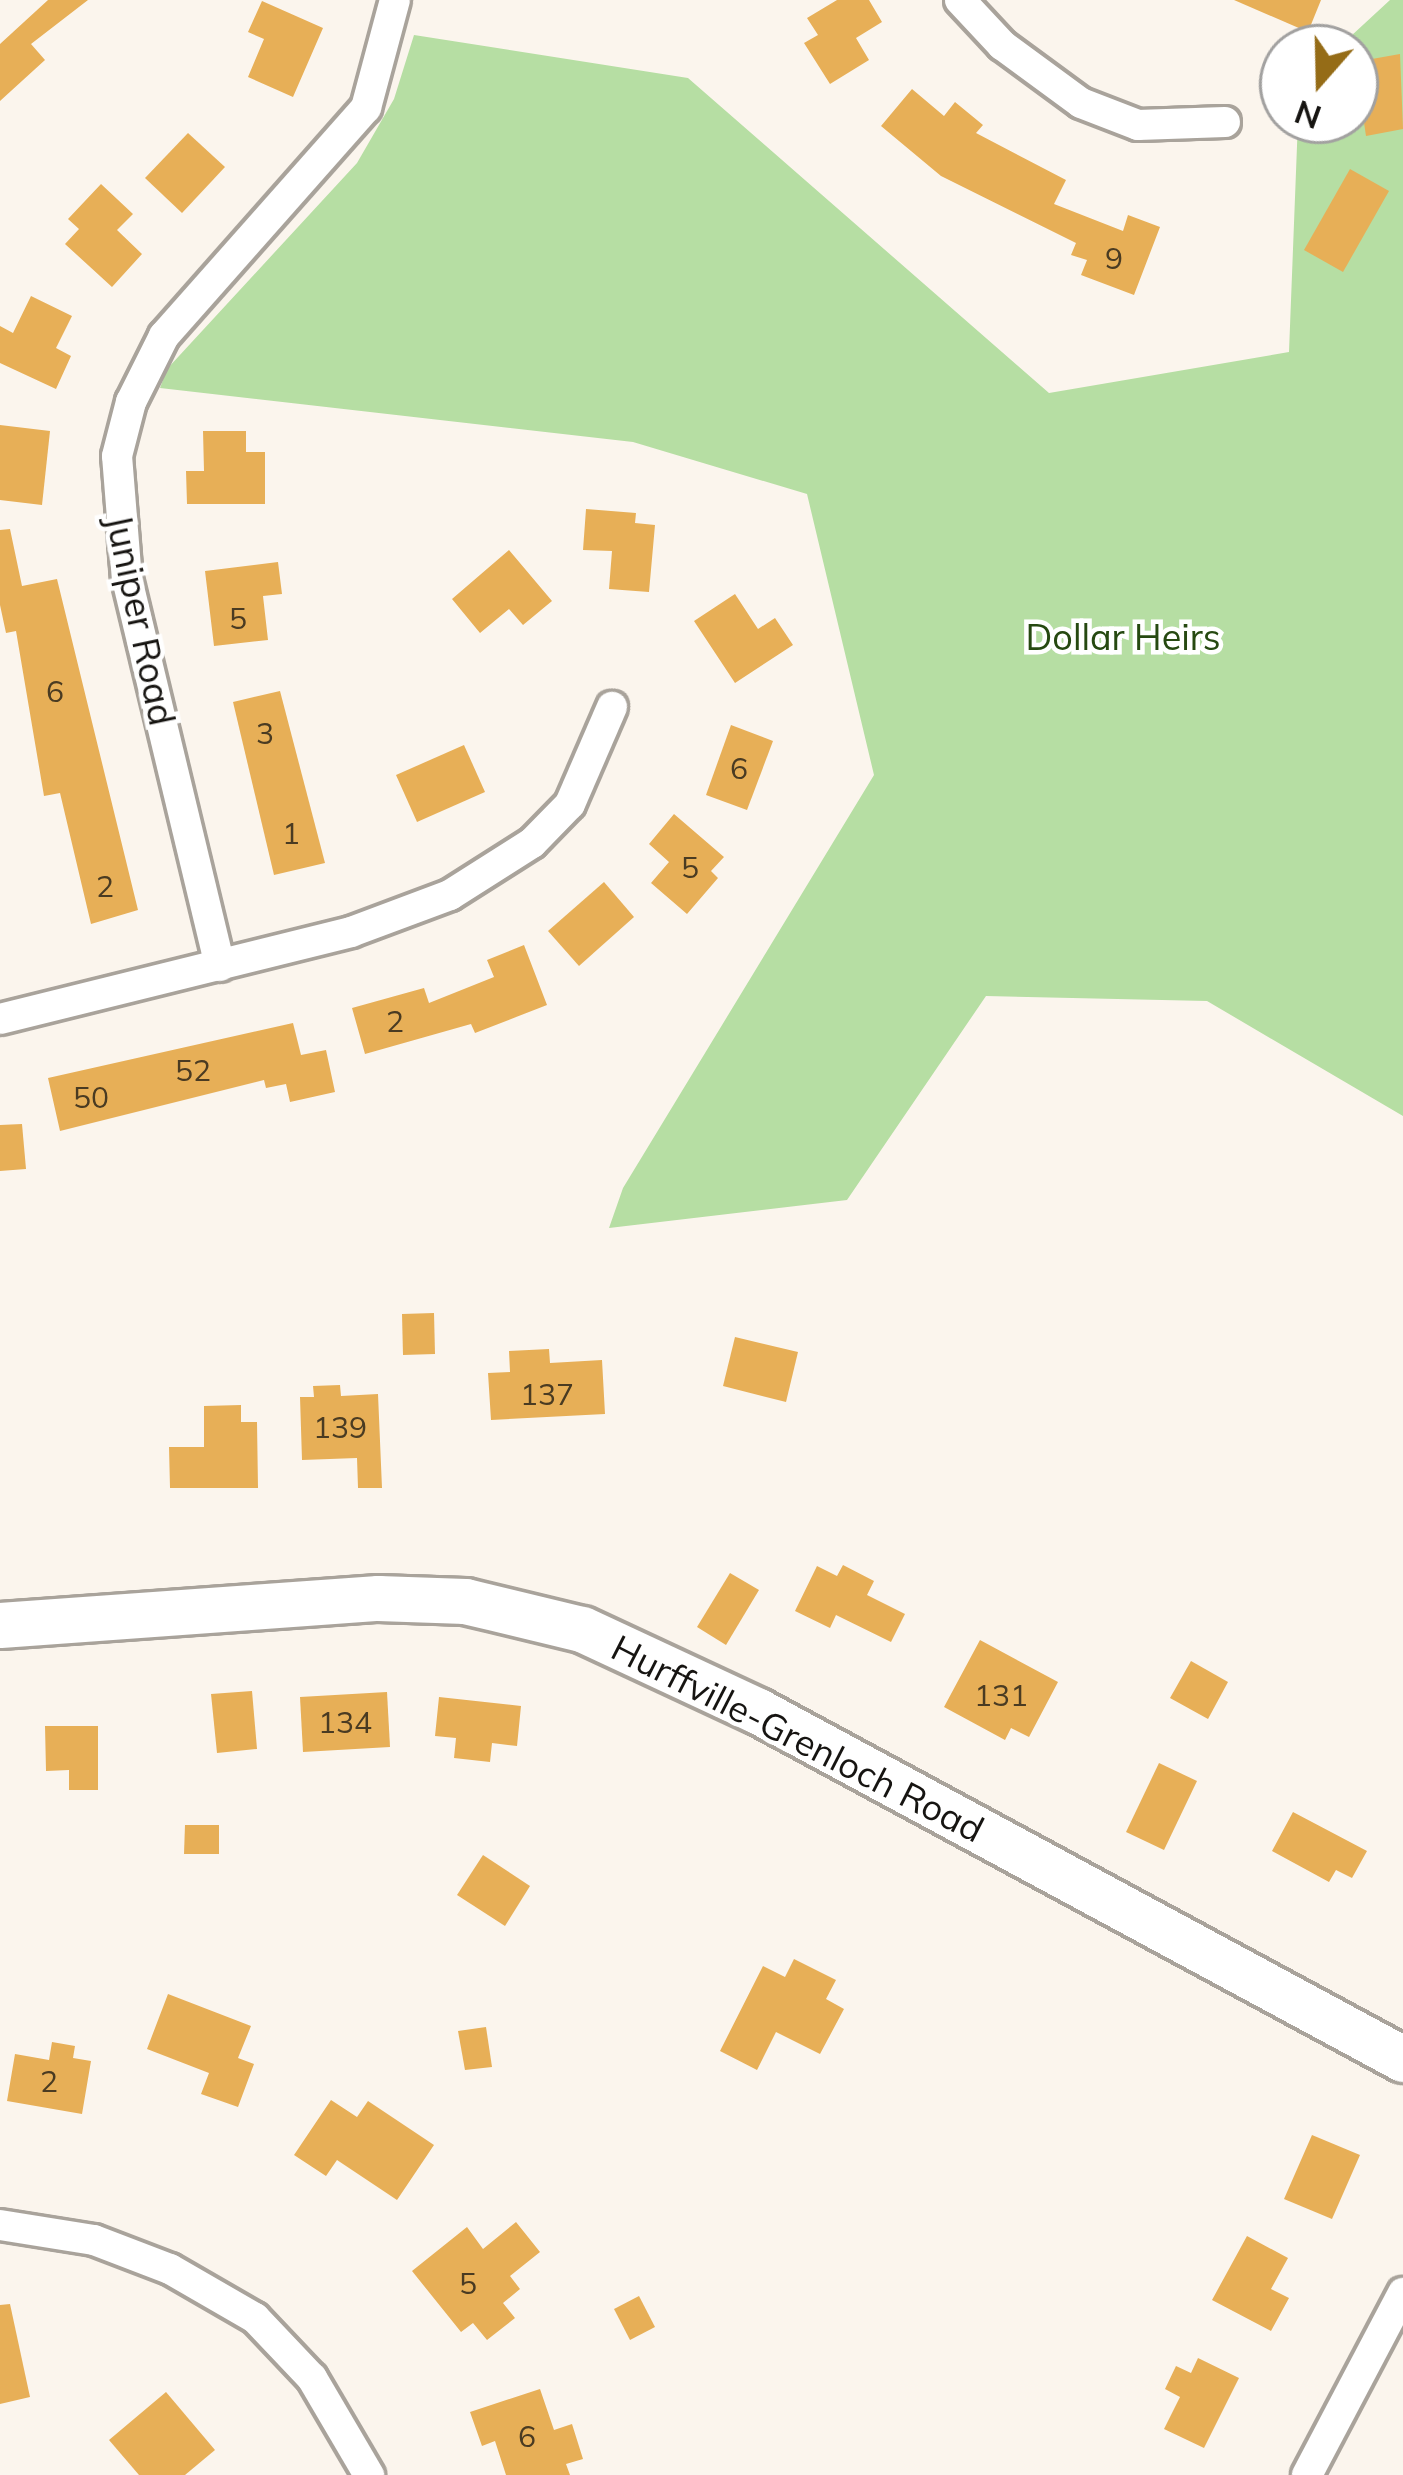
<!DOCTYPE html>
<style>
body{margin:0}
#map{position:relative;width:1403px;height:2475px;overflow:hidden;background:#fbf5ed;font-family:Mulish,sans-serif}
div>[style]{position:absolute}
.green>*{inset:0;background:#b6dea3}
.building>*{inset:0;background:#e7af57}
.roads{filter:drop-shadow(3px 0 #a9a39b) drop-shadow(-3px 0 #a9a39b) drop-shadow(0 3px #a9a39b) drop-shadow(0 -3px #a9a39b)}
.street>*{height:30px;margin:-15px;padding:0 15px;transform-origin:15px;border-radius:15px;background:#fff}
.secondary>*{height:45px;margin:-22.5px;padding:0 22.5px;transform-origin:22.5px;border-radius:22.5px;background:#fff}
span{translate:-50% -50%;white-space:nowrap;text-align:center;line-height:1.15;-webkit-text-stroke:9px #fff;paint-order:stroke}
.number-label{font-size:30px;color:#4a3b22}
.number-label span{-webkit-text-stroke-width:0}
.street-label{font-size:36px;color:#161411}
.park-label{font-size:36px;color:#264911}
.north{position:absolute;left:1259px;top:24px;width:120px;height:120px;box-sizing:border-box;background:#fff;border:3px solid #a2a1a0;border-radius:50%;rotate:200deg;font-size:33px;font-weight:700;line-height:48px;text-align:center;color:#161411}
.north::after{content:'';display:block;margin:auto;width:42px;height:54px;background:#956c17;clip-path:polygon(50% 0,100% 100%,50% 72%,0 100%)}
</style>
<div id="map">
<div class="green">
<i style="clip-path:polygon(1390px 0,1403px 0,1403px 1116px,1207px 1001px,986px 996px,847px 1200px,609px 1228px,623px 1188px,874px 775px,807px 494px,633px 442px,160px 388px,167px 369px,357px 163px,394px 99px,414px 35px,688px 78px,1049px 393px,1289px 352px,1298px 120px,1355px 120px,1355px 48px,1338px 48px)"></i>
</div>
<div class="building">
<i style="clip-path:polygon(48px 0,88px 0,31px 44px,45px 60px,0 101px,0 44px)"></i>
<i style="clip-path:polygon(837px 0,869px 0,882px 22px,856px 38px,869px 60px,830px 84px,804px 43px,818px 35px,807px 18px)"></i>
<i style="clip-path:polygon(1234px 0,1321px 0,1308px 32px)"></i>
<i style="clip-path:polygon(262px 1px,323px 28px,293px 97px,248px 77px,264px 39px,248px 32px)"></i>
<i style="clip-path:polygon(1400px 54px,1403px 129px,1366px 136px,1355px 62px)"></i>
<i style="clip-path:polygon(912px 89px,944px 116px,955px 102px,983px 125px,976px 133px,1066px 180px,1054px 204px,1123px 231px,1128px 215px,1160px 227px,1134px 295px,1081px 275px,1087px 260px,1071px 255px,1076px 243px,941px 176px,881px 126px)"></i>
<i style="clip-path:polygon(188px 133px,225px 167px,182px 213px,145px 178px)"></i>
<i style="clip-path:polygon(1350px 169px,1389px 191px,1343px 272px,1304px 250px)"></i>
<i style="clip-path:polygon(101px 184px,133px 214px,117px 230px,142px 254px,112px 287px,65px 244px,79px 229px,68px 219px)"></i>
<i style="clip-path:polygon(31px 296px,72px 316px,56px 348px,71px 356px,56px 389px,0 363px,0 326px,13px 333px)"></i>
<i style="clip-path:polygon(0 425px,50px 431px,42px 505px,0 500px)"></i>
<i style="clip-path:polygon(203px 431px,246px 431px,246px 452px,265px 452px,265px 504px,187px 504px,186px 471px,204px 471px)"></i>
<i style="clip-path:polygon(586px 509px,636px 513px,635px 523px,655px 525px,649px 592px,609px 589px,612px 551px,583px 550px)"></i>
<i style="clip-path:polygon(10px 529px,22px 586px,57px 579px,138px 910px,91px 924px,60px 793px,44px 796px,16px 631px,6px 633px,0 605px,0 530px)"></i>
<i style="clip-path:polygon(509px 550px,552px 601px,523px 625px,509px 609px,480px 633px,452px 599px)"></i>
<i style="clip-path:polygon(278px 562px,282px 594px,263px 596px,268px 640px,214px 646px,205px 571px)"></i>
<i style="clip-path:polygon(735px 594px,758px 629px,775px 618px,793px 645px,735px 683px,694px 621px)"></i>
<i style="clip-path:polygon(280px 691px,325px 863px,274px 875px,233px 702px)"></i>
<i style="clip-path:polygon(731px 725px,773px 741px,747px 810px,706px 795px)"></i>
<i style="clip-path:polygon(464px 745px,485px 792px,417px 822px,396px 775px)"></i>
<i style="clip-path:polygon(674px 814px,724px 857px,711px 871px,718px 878px,687px 914px,651px 883px,669px 862px,649px 844px)"></i>
<i style="clip-path:polygon(604px 882px,634px 917px,579px 966px,548px 931px)"></i>
<i style="clip-path:polygon(524px 945px,547px 1005px,475px 1033px,471px 1024px,365px 1054px,352px 1008px,424px 988px,429px 1003px,494px 977px,487px 960px)"></i>
<i style="clip-path:polygon(293px 1023px,301px 1055px,326px 1050px,335px 1092px,290px 1102px,286px 1084px,266px 1088px,264px 1080px,60px 1131px,48px 1078px)"></i>
<i style="clip-path:polygon(22px 1124px,26px 1169px,0 1171px,0 1125px)"></i>
<i style="clip-path:polygon(434px 1313px,435px 1354px,403px 1355px,402px 1314px)"></i>
<i style="clip-path:polygon(735px 1337px,798px 1352px,786px 1402px,723px 1386px)"></i>
<i style="clip-path:polygon(549px 1349px,550px 1363px,602px 1360px,605px 1414px,491px 1420px,488px 1373px,510px 1372px,509px 1351px)"></i>
<i style="clip-path:polygon(340px 1385px,341px 1396px,378px 1394px,382px 1488px,358px 1488px,357px 1458px,302px 1460px,300px 1397px,314px 1397px,313px 1386px)"></i>
<i style="clip-path:polygon(241px 1405px,241px 1422px,257px 1422px,258px 1488px,170px 1488px,169px 1447px,204px 1447px,204px 1406px)"></i>
<i style="clip-path:polygon(843px 1565px,874px 1581px,867px 1595px,905px 1614px,891px 1642px,836px 1615px,830px 1628px,795px 1611px,817px 1566px,837px 1576px)"></i>
<i style="clip-path:polygon(730px 1573px,759px 1590px,726px 1645px,697px 1627px)"></i>
<i style="clip-path:polygon(980px 1640px,1058px 1682px,1029px 1737px,1011px 1728px,1005px 1740px,944px 1707px)"></i>
<i style="clip-path:polygon(1191px 1661px,1228px 1682px,1208px 1719px,1170px 1698px)"></i>
<i style="clip-path:polygon(252px 1691px,257px 1749px,217px 1753px,211px 1694px)"></i>
<i style="clip-path:polygon(387px 1692px,390px 1747px,303px 1752px,300px 1697px)"></i>
<i style="clip-path:polygon(439px 1697px,521px 1706px,517px 1746px,492px 1743px,490px 1762px,454px 1758px,456px 1738px,435px 1736px)"></i>
<i style="clip-path:polygon(45px 1726px,98px 1726px,98px 1790px,69px 1790px,69px 1770px,46px 1771px)"></i>
<i style="clip-path:polygon(1159px 1763px,1197px 1781px,1164px 1850px,1126px 1832px)"></i>
<i style="clip-path:polygon(1293px 1812px,1367px 1851px,1352px 1878px,1336px 1870px,1329px 1882px,1272px 1851px)"></i>
<i style="clip-path:polygon(185px 1825px,219px 1825px,219px 1854px,184px 1854px)"></i>
<i style="clip-path:polygon(483px 1855px,530px 1886px,505px 1926px,457px 1895px)"></i>
<i style="clip-path:polygon(794px 1959px,836px 1980px,826px 1999px,844px 2009px,820px 2054px,776px 2032px,757px 2070px,720px 2051px,763px 1966px,785px 1977px)"></i>
<i style="clip-path:polygon(168px 1994px,251px 2026px,238px 2058px,254px 2064px,238px 2107px,201px 2094px,209px 2073px,147px 2049px)"></i>
<i style="clip-path:polygon(486px 2027px,492px 2067px,465px 2070px,458px 2031px)"></i>
<i style="clip-path:polygon(52px 2042px,75px 2046px,73px 2058px,91px 2061px,82px 2114px,7px 2101px,15px 2054px,49px 2060px)"></i>
<i style="clip-path:polygon(331px 2100px,357px 2117px,368px 2101px,434px 2145px,397px 2200px,337px 2160px,326px 2176px,294px 2155px)"></i>
<i style="clip-path:polygon(1312px 2135px,1360px 2155px,1332px 2219px,1284px 2199px)"></i>
<i style="clip-path:polygon(516px 2222px,540px 2252px,510px 2276px,520px 2289px,503px 2303px,515px 2318px,487px 2340px,473px 2323px,461px 2332px,412px 2271px,467px 2227px,483px 2249px)"></i>
<i style="clip-path:polygon(1247px 2236px,1288px 2258px,1271px 2289px,1289px 2298px,1271px 2331px,1212px 2300px)"></i>
<i style="clip-path:polygon(639px 2296px,655px 2327px,630px 2340px,614px 2309px)"></i>
<i style="clip-path:polygon(10px 2304px,30px 2397px,0 2404px,0 2305px)"></i>
<i style="clip-path:polygon(1198px 2358px,1239px 2378px,1204px 2448px,1164px 2429px,1180px 2397px,1165px 2389px,1176px 2366px,1191px 2373px)"></i>
<i style="clip-path:polygon(540px 2389px,554px 2430px,572px 2424px,583px 2459px,566px 2464px,570px 2475px,506px 2475px,495px 2441px,482px 2446px,470px 2412px)"></i>
<i style="clip-path:polygon(166px 2392px,215px 2450px,185px 2475px,139px 2475px,109px 2440px)"></i>
</div>
<div class="roads">
<div class="street">
<i style="left:960px;top:0;width:62px;rotate:47deg"></i>
<i style="left:1002px;top:45px;width:98px;rotate:36.3deg"></i>
<i style="left:1081px;top:103px;width:61px;rotate:21.1deg"></i>
<i style="left:1138px;top:125px;width:87px;rotate:-2deg"></i>
<i style="left:220px;top:966px;width:397px;rotate:-103.5deg"></i>
<i style="left:127px;top:580px;width:124px;rotate:-94.6deg"></i>
<i style="left:117px;top:456px;width:56px;rotate:-75.5deg"></i>
<i style="left:131px;top:402px;width:74px;rotate:-63.4deg"></i>
<i style="left:164px;top:336px;width:305px;rotate:-48.5deg"></i>
<i style="left:366px;top:108px;width:112px;rotate:-75deg"></i>
<i style="left:0;top:1019px;width:362px;rotate:-13.9deg"></i>
<i style="left:351px;top:932px;width:106px;rotate:-20.5deg"></i>
<i style="left:450px;top:895px;width:97px;rotate:-32.4deg"></i>
<i style="left:532px;top:843px;width:54px;rotate:-45.7deg"></i>
<i style="left:570px;top:804px;width:106px;rotate:-66.6deg"></i>
<i style="left:0;top:2225px;width:95px;rotate:9.1deg"></i>
<i style="left:94px;top:2240px;width:81px;rotate:20.9deg"></i>
<i style="left:170px;top:2269px;width:98px;rotate:30deg"></i>
<i style="left:255px;top:2318px;width:83px;rotate:46.5deg"></i>
<i style="left:312px;top:2378px;width:113px;rotate:59.6deg"></i>
<i style="left:1307px;top:2475px;width:206px;rotate:-62.2deg"></i>
</div>
<div class="secondary">
<i style="left:0;top:1625px;width:379px;rotate:-4.1deg"></i>
<i style="left:378px;top:1598px;width:87px;rotate:2deg"></i>
<i style="left:465px;top:1601px;width:120px;rotate:13.5deg"></i>
<i style="left:582px;top:1629px;width:194px;rotate:25deg"></i>
<i style="left:758px;top:1711px;width:733px;rotate:28.35deg"></i>
</div>
</div>
<div class="number-label">
<span style="left:1114px;top:258px">9</span>
<span style="left:238px;top:618px">5</span>
<span style="left:55px;top:691px">6</span>
<span style="left:265px;top:733px">3</span>
<span style="left:739px;top:768px">6</span>
<span style="left:291px;top:833px">1</span>
<span style="left:690px;top:867px">5</span>
<span style="left:105px;top:886px">2</span>
<span style="left:395px;top:1021px">2</span>
<span style="left:193px;top:1070px">52</span>
<span style="left:91px;top:1097px">50</span>
<span style="left:547px;top:1394px">137</span>
<span style="left:340px;top:1427px">139</span>
<span style="left:1001px;top:1695px">131</span>
<span style="left:345px;top:1722px">134</span>
<span style="left:49px;top:2081px">2</span>
<span style="left:468px;top:2283px">5</span>
<span style="left:527px;top:2436px">6</span>
</div>
<div class="street-label">
<span style="left:141px;top:620px;rotate:78deg">Juniper Road</span>
<span style="left:798px;top:1738px;rotate:27deg">Hurffville-Grenloch Road</span>
</div>
<div class="park-label">
<span style="left:1123px;top:637px">Dollar Heirs</span>
</div>
<div class="north">N</div>
</div>
